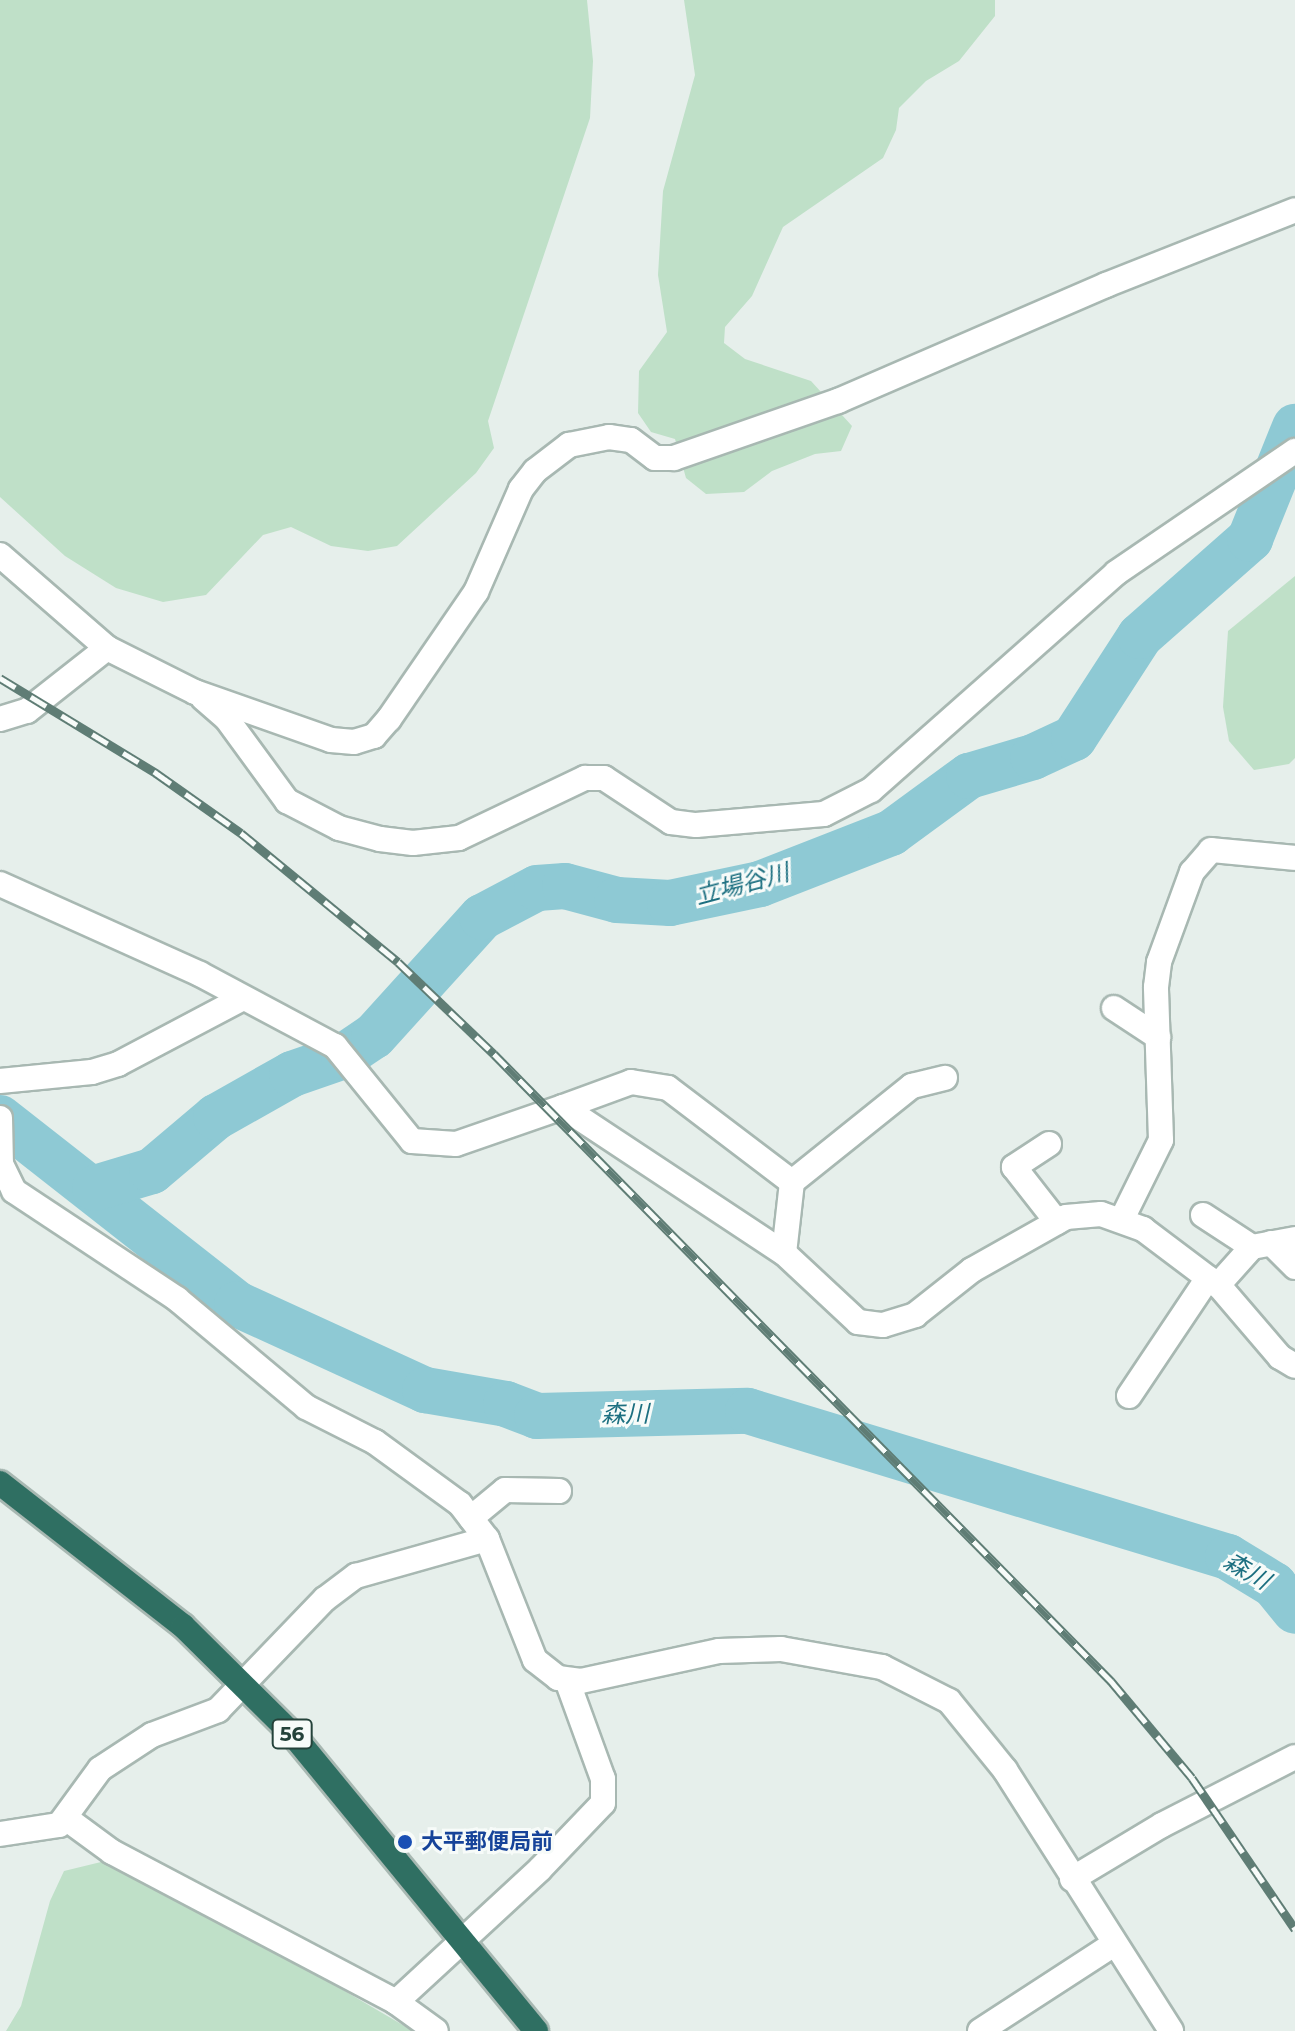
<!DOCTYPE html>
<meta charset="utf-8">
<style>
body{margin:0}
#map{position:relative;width:1295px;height:2031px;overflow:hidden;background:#e6efeb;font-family:Montserrat,"Noto Sans JP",sans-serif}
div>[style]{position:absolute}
.green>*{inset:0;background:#bfe0c8}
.river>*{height:46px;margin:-23px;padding:0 23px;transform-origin:23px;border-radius:23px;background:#8ec9d4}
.roads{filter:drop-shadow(2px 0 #a8b8b2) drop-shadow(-2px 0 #a8b8b2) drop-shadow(0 2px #a8b8b2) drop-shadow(0 -2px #a8b8b2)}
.minor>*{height:24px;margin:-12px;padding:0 12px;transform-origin:12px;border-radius:12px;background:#fff}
.highway>*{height:24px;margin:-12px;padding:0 12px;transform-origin:12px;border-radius:12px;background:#2f6f62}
.rail>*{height:9px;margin-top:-4.5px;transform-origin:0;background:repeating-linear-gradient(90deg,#f7fbf9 0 18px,#5f7d75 0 36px);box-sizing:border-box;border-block:2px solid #5f7d75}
.dots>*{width:22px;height:22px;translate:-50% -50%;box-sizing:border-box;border:4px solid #f7fbf9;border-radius:50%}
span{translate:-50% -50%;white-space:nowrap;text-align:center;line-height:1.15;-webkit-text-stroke:6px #f7fbf9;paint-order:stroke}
.shield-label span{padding:2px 6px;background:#f7fbf9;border:2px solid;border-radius:6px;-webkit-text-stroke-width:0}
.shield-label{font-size:20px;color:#24423a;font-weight:700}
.transit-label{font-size:22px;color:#164399;font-weight:700}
.left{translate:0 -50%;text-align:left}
.water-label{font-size:24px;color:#1c6f80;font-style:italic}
</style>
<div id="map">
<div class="green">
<i style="clip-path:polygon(0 0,587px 0,593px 61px,590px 118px,488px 421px,494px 448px,476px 473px,397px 546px,368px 551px,331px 546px,291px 527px,263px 535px,206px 595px,163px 602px,116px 588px,65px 556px,0 497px)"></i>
<i style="clip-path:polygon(684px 0,995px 0,995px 16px,959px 61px,926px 81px,899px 108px,896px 130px,883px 158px,783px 227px,752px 296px,725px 327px,724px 343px,745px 359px,811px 381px,852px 426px,841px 451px,815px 454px,772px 471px,744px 492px,706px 494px,686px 478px,675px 439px,651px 432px,638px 413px,639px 371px,667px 332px,658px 275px,663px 191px,695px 75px)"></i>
<i style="clip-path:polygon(1295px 576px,1295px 758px,1289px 764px,1254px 770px,1229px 741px,1223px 707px,1228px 631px)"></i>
<i style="clip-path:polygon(138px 1853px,223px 1920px,413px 2031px,6px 2031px,21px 2006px,50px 1901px,64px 1871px)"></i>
</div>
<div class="river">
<i style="left:0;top:1118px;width:301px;rotate:38.1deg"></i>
<i style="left:237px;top:1304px;width:207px;rotate:24.6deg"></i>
<i style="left:425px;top:1390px;width:82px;rotate:9.8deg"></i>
<i style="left:506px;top:1404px;width:33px;rotate:21deg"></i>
<i style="left:537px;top:1416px;width:211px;rotate:-1.4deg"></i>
<i style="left:748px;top:1411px;width:502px;rotate:16.92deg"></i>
<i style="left:1228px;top:1557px;width:54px;rotate:31.3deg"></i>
<i style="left:1274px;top:1585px;width:33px;rotate:51deg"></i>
<i style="left:95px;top:1188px;width:59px;rotate:-16.6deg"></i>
<i style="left:152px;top:1171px;width:84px;rotate:-40.2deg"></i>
<i style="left:216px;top:1117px;width:87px;rotate:-29.5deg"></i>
<i style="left:292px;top:1074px;width:55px;rotate:-19.1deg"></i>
<i style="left:344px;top:1056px;width:36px;rotate:-34deg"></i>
<i style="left:374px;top:1036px;width:161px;rotate:-47.8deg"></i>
<i style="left:482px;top:917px;width:62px;rotate:-27.8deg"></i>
<i style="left:537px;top:888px;width:28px;rotate:-4deg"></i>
<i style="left:565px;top:886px;width:54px;rotate:15.1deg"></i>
<i style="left:617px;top:900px;width:53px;rotate:3.2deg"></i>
<i style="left:670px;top:903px;width:92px;rotate:-11.9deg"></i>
<i style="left:760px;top:884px;width:141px;rotate:-21.3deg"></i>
<i style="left:891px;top:833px;width:97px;rotate:-36.2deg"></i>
<i style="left:969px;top:776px;width:67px;rotate:-16.5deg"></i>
<i style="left:1033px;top:757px;width:45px;rotate:-24.9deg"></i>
<i style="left:1074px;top:738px;width:121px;rotate:-57.1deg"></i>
<i style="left:1140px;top:636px;width:147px;rotate:-41.4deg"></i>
<i style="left:1250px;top:539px;width:121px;rotate:-68.1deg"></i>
</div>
<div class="roads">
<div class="minor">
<i style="left:0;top:555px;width:142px;rotate:41deg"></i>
<i style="left:107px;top:648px;width:98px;rotate:26.6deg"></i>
<i style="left:195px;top:692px;width:144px;rotate:19.4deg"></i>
<i style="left:331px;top:740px;width:23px;rotate:5deg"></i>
<i style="left:354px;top:742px;width:21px;rotate:-17deg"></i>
<i style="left:374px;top:736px;width:23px;rotate:-49deg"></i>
<i style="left:389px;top:719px;width:154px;rotate:-55.6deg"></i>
<i style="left:476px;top:592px;width:112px;rotate:-66.4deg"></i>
<i style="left:521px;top:489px;width:23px;rotate:-52deg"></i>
<i style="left:535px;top:471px;width:43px;rotate:-37.4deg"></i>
<i style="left:569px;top:445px;width:41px;rotate:-11.3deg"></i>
<i style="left:609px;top:437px;width:22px;rotate:8deg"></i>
<i style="left:631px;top:440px;width:30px;rotate:37deg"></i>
<i style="left:655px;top:458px;width:19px"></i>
<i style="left:674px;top:458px;width:174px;rotate:-19.2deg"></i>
<i style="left:838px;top:401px;width:292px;rotate:-23.4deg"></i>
<i style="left:1106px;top:285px;width:203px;rotate:-21.6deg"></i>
<i style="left:203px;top:698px;width:32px;rotate:41deg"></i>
<i style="left:227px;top:719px;width:102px;rotate:53.8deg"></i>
<i style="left:287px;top:801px;width:59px;rotate:27.4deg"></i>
<i style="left:339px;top:828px;width:42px;rotate:15deg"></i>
<i style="left:380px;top:839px;width:33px;rotate:7deg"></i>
<i style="left:413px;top:843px;width:46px;rotate:-6.2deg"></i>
<i style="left:459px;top:838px;width:140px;rotate:-25.5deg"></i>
<i style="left:585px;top:778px;width:19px"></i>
<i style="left:604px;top:778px;width:80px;rotate:33.3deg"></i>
<i style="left:671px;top:822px;width:25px;rotate:7deg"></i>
<i style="left:696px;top:825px;width:128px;rotate:-4.9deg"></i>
<i style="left:824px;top:814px;width:53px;rotate:-27.1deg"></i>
<i style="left:871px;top:790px;width:327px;rotate:-41.5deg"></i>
<i style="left:1116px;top:573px;width:217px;rotate:-34.3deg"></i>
<i style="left:0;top:719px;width:28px;rotate:-17deg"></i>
<i style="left:27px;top:711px;width:102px;rotate:-38.2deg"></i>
<i style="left:0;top:884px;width:219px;rotate:24.2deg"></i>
<i style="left:200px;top:974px;width:153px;rotate:28.1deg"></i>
<i style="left:335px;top:1046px;width:122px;rotate:51deg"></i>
<i style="left:412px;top:1141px;width:44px;rotate:3.9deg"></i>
<i style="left:456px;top:1144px;width:113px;rotate:-19.1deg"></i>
<i style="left:563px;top:1107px;width:265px;rotate:33.5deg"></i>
<i style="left:784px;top:1253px;width:101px;rotate:43deg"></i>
<i style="left:858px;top:1322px;width:25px;rotate:7deg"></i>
<i style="left:883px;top:1325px;width:34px;rotate:-17deg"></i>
<i style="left:915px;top:1315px;width:73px;rotate:-38.3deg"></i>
<i style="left:972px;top:1270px;width:108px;rotate:-29.4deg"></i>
<i style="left:1066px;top:1217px;width:35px;rotate:-5deg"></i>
<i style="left:1101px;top:1214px;width:45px;rotate:19.7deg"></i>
<i style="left:1143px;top:1229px;width:96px;rotate:37deg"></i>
<i style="left:1220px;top:1287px;width:92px;rotate:49.4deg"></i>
<i style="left:1280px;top:1357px;width:17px;rotate:31deg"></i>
<i style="left:1114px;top:1008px;width:53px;rotate:33.4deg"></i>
<i style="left:0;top:1081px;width:92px;rotate:-5.6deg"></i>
<i style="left:92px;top:1072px;width:27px;rotate:-17deg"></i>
<i style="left:118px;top:1064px;width:141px;rotate:-27.8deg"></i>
<i style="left:563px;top:1107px;width:72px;rotate:-20.2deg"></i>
<i style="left:631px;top:1082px;width:37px;rotate:9deg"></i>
<i style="left:668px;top:1088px;width:156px;rotate:37.2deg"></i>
<i style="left:792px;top:1182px;width:71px;rotate:96.4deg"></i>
<i style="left:0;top:1118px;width:46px;rotate:88.8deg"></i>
<i style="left:1px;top:1164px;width:30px;rotate:64deg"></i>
<i style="left:14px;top:1191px;width:196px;rotate:33.5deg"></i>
<i style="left:177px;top:1299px;width:168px;rotate:39.9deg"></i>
<i style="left:306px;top:1407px;width:77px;rotate:26.9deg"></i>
<i style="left:375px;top:1442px;width:105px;rotate:36.1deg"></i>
<i style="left:460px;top:1504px;width:44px;rotate:52.4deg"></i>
<i style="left:487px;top:1539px;width:130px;rotate:68.4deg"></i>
<i style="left:535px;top:1660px;width:29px;rotate:38deg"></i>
<i style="left:558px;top:1678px;width:23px;rotate:7deg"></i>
<i style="left:581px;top:1681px;width:141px;rotate:-12.3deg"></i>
<i style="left:719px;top:1651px;width:62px;rotate:-1.8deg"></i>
<i style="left:781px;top:1649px;width:103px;rotate:10.1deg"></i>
<i style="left:882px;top:1667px;width:75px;rotate:26.9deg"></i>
<i style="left:949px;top:1701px;width:89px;rotate:50.9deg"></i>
<i style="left:1005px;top:1770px;width:309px;rotate:57.5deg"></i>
<i style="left:1049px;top:1144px;width:42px;rotate:146.7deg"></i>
<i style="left:1014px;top:1167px;width:70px;rotate:52deg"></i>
<i style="left:792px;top:1182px;width:154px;rotate:-38.7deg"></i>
<i style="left:912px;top:1086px;width:34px;rotate:-14deg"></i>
<i style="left:1203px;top:1215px;width:59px;rotate:33.1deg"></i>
<i style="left:1122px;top:1219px;width:88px;rotate:-63.7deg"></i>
<i style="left:1161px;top:1140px;width:153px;rotate:-91.9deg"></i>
<i style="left:1156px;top:987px;width:25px;rotate:-83deg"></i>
<i style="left:1159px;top:962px;width:96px;rotate:-69.9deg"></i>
<i style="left:1192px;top:872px;width:29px;rotate:-49deg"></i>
<i style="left:1211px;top:850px;width:84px;rotate:5.4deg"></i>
<i style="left:1271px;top:1243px;width:34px;rotate:45deg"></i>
<i style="left:1218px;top:1285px;width:51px;rotate:-48.2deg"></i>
<i style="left:1252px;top:1247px;width:44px;rotate:-10.5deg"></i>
<i style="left:1129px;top:1396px;width:142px;rotate:-56.2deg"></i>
<i style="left:471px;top:1518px;width:44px;rotate:-39.5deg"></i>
<i style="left:505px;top:1490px;width:54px;rotate:1.1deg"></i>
<i style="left:67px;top:1819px;width:56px;rotate:36.3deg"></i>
<i style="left:112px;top:1852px;width:321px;rotate:27.8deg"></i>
<i style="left:396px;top:2002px;width:49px;rotate:35.9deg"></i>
<i style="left:0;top:1834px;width:60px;rotate:-8.7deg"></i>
<i style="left:59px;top:1825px;width:69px;rotate:-53.8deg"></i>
<i style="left:100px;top:1769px;width:62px;rotate:-33.2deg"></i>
<i style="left:152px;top:1735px;width:71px;rotate:-20.7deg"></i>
<i style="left:218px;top:1710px;width:154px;rotate:-46.1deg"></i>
<i style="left:325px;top:1599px;width:39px;rotate:-37deg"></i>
<i style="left:356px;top:1576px;width:136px;rotate:-15.8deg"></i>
<i style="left:1072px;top:1879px;width:105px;rotate:-31deg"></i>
<i style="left:1162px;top:1825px;width:149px;rotate:-27.1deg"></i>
<i style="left:396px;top:2002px;width:196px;rotate:-42.7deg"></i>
<i style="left:540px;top:1869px;width:91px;rotate:-46.3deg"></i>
<i style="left:603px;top:1803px;width:24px;rotate:-90deg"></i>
<i style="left:603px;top:1779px;width:105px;rotate:-110deg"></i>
<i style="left:980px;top:2031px;width:160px;rotate:-33deg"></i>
</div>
<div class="highway">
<i style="left:0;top:1483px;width:232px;rotate:38deg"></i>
<i style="left:183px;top:1626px;width:155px;rotate:44.7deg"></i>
<i style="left:293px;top:1735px;width:383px;rotate:50.6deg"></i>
</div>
</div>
<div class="rail">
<i style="left:0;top:678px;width:183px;rotate:31.3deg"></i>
<i style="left:156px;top:773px;width:104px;rotate:35.2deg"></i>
<i style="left:241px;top:833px;width:203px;rotate:39.4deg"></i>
<i style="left:398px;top:962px;width:133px;rotate:43.8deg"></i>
<i style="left:494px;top:1054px;width:880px;rotate:45.46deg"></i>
<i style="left:1111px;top:1681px;width:126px;rotate:50.1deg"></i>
<i style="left:1192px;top:1778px;width:183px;rotate:55.7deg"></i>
</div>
<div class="dots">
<i style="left:405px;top:1842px;background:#1a4fb4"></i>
</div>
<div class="shield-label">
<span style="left:292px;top:1734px">56</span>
</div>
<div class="transit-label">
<span class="left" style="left:421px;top:1842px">大平郵便局前</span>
</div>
<div class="water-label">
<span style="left:742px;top:884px;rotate:-15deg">立場谷川</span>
<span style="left:625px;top:1414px;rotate:-1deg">森川</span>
<span style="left:1247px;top:1571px;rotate:30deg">森川</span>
</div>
</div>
